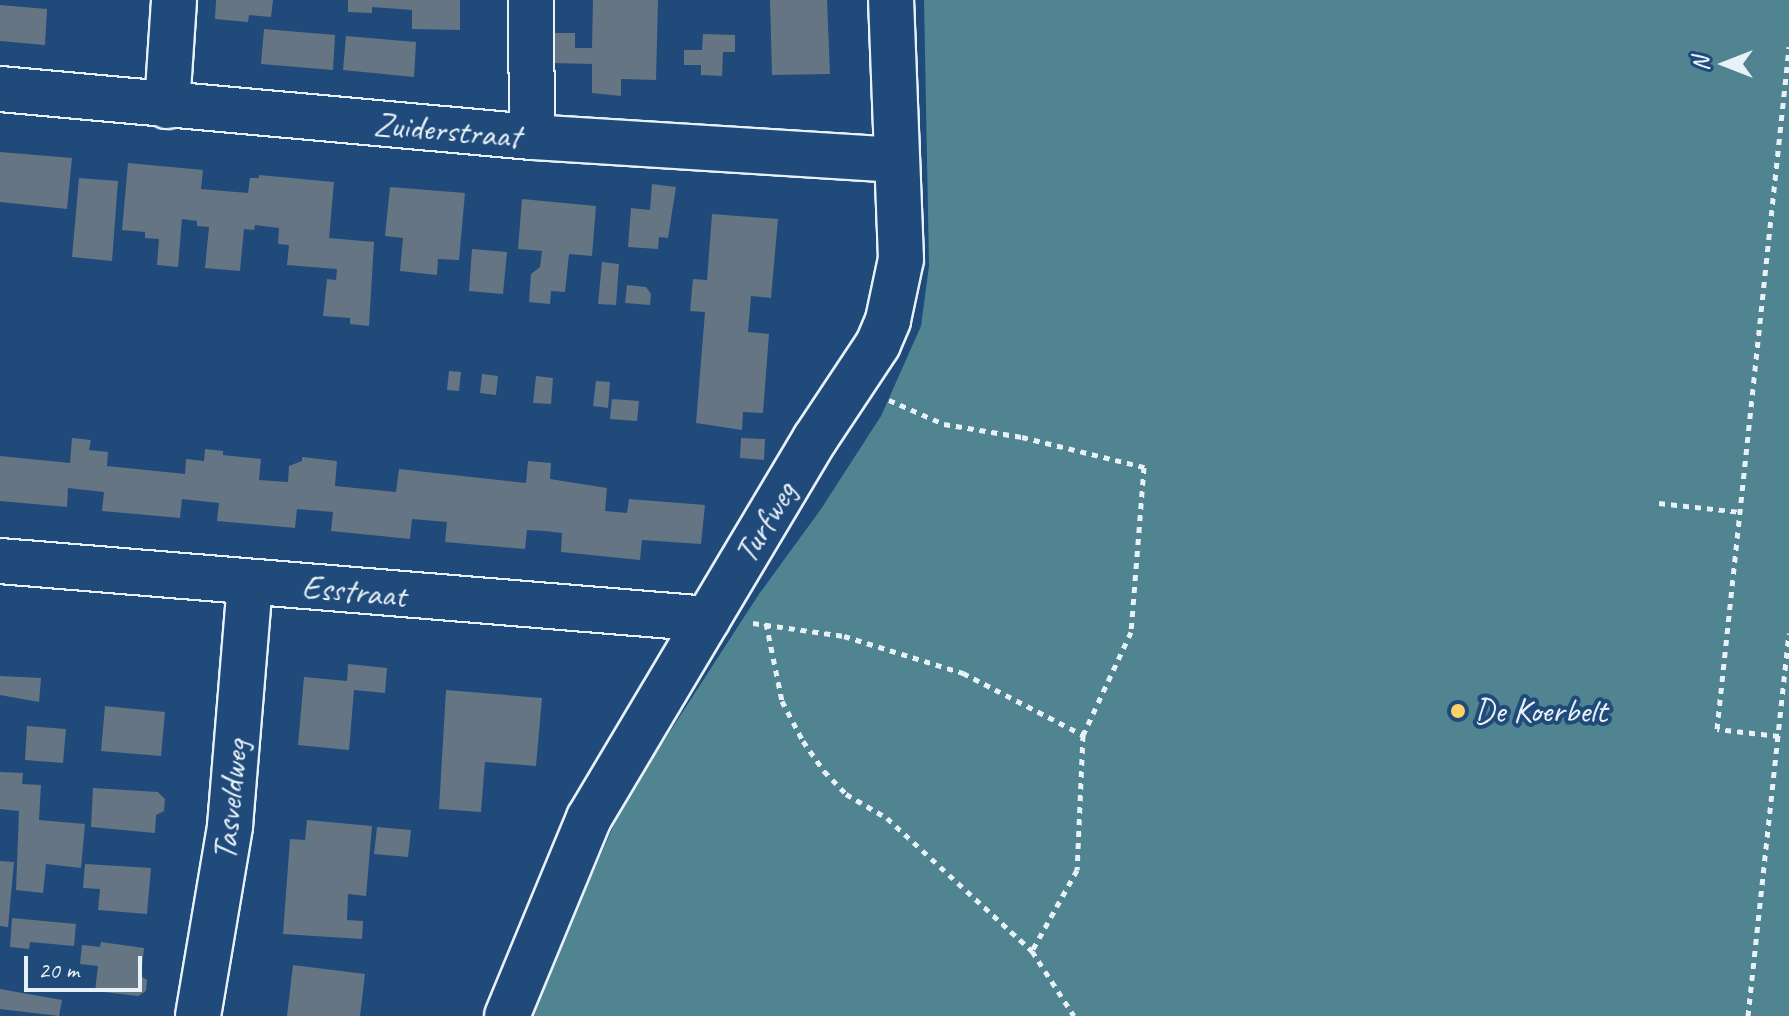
<!DOCTYPE html>
<style>
body{margin:0}
#map{position:relative;width:1789px;height:1016px;overflow:hidden;background:#1f4a7a;font-family:Caveat,sans-serif}
div>[style]{position:absolute}
.green>*{inset:0;background:#508490}
.building>*{inset:0;background:#657584}
.path>*{height:5px;margin-top:-2.5px;transform-origin:0;background:repeating-linear-gradient(90deg,#e8f1f8 0 6px,transparent 0 12px)}
.roads{filter:drop-shadow(2px 0 #e8f1f8) drop-shadow(-2px 0 #e8f1f8) drop-shadow(0 2px #e8f1f8) drop-shadow(0 -2px #e8f1f8)}
.minor>*{height:44px;margin:-22px;padding:0 22px;transform-origin:22px;border-radius:22px;background:#1f4a7a}
.dots>*{width:22px;height:22px;translate:-50% -50%;box-sizing:border-box;border:4px solid #1f4a7a;border-radius:50%}
span{translate:-50% -50%;white-space:nowrap;text-align:center;line-height:1.15;-webkit-text-stroke:8px #1f4a7a;paint-order:stroke}
.street-label{font-size:34px;color:#e8f1f8}
.poi-label{font-size:34px;color:#e8f1f8}
.left{translate:0 -50%;text-align:left}
.north{position:absolute;left:1685px;top:24px;width:80px;height:80px;-webkit-text-stroke:6px #1f4a7a;paint-order:stroke;rotate:270deg;font-size:22px;font-weight:700;line-height:32px;text-align:center;color:#e8f1f8}
.north::after{content:'';display:block;margin:auto;width:28px;height:36px;background:#e8f1f8;clip-path:polygon(50% 0,100% 100%,50% 72%,0 100%)}
.scale{position:absolute;left:24px;top:956px;width:118px;height:36px;box-sizing:border-box;border:4px solid #e8f1f8;border-top:0;padding-left:10px;font-size:24px;line-height:28px;white-space:nowrap;color:#e8f1f8;-webkit-text-stroke:6px #1f4a7a;paint-order:stroke}
</style>
<div id="map">
<div class="green">
<i style="clip-path:polygon(924px 0,1789px 0,1789px 1016px,530px 1016px,623px 804px,759px 594px,821px 509px,881px 416px,921px 326px,929px 266px)"></i>
</div>
<div class="building">
<i style="clip-path:polygon(216px 0,273px 0,271px 17px,249px 15px,248px 22px,215px 19px)"></i>
<i style="clip-path:polygon(348px 0,460px 0,460px 30px,412px 29px,412px 10px,372px 7px,372px 13px,348px 12px)"></i>
<i style="clip-path:polygon(593px 0,658px 0,656px 80px,621px 79px,621px 96px,592px 93px,592px 64px,551px 63px,552px 33px,575px 33px,575px 48px,592px 48px)"></i>
<i style="clip-path:polygon(770px 0,827px 0,830px 74px,772px 75px)"></i>
<i style="clip-path:polygon(0 5px,47px 9px,45px 45px,0 41px)"></i>
<i style="clip-path:polygon(264px 29px,335px 35px,333px 70px,261px 64px)"></i>
<i style="clip-path:polygon(703px 34px,735px 35px,735px 52px,723px 52px,722px 76px,701px 75px,701px 65px,684px 65px,684px 50px,702px 50px)"></i>
<i style="clip-path:polygon(346px 36px,416px 42px,414px 77px,343px 70px)"></i>
<i style="clip-path:polygon(0 152px,72px 158px,67px 209px,0 202px)"></i>
<i style="clip-path:polygon(128px 163px,203px 170px,201px 189px,248px 193px,250px 178px,259px 178px,259px 175px,334px 182px,329px 238px,374px 242px,369px 326px,350px 324px,350px 318px,323px 316px,327px 279px,336px 280px,337px 269px,287px 265px,289px 245px,278px 244px,279px 228px,255px 225px,254px 230px,244px 229px,240px 271px,205px 268px,209px 227px,197px 226px,197px 221px,182px 219px,178px 267px,157px 265px,159px 239px,145px 238px,145px 232px,122px 230px)"></i>
<i style="clip-path:polygon(79px 178px,118px 181px,112px 261px,72px 257px)"></i>
<i style="clip-path:polygon(652px 184px,676px 187px,668px 238px,659px 237px,658px 249px,628px 247px,631px 208px,650px 210px)"></i>
<i style="clip-path:polygon(390px 187px,465px 193px,459px 260px,438px 259px,437px 275px,400px 271px,403px 238px,385px 236px)"></i>
<i style="clip-path:polygon(522px 199px,596px 206px,592px 256px,569px 254px,565px 292px,551px 291px,550px 304px,529px 302px,531px 274px,540px 267px,542px 251px,518px 249px)"></i>
<i style="clip-path:polygon(712px 214px,778px 219px,771px 298px,751px 296px,748px 332px,769px 334px,763px 413px,743px 412px,742px 430px,696px 423px,705px 312px,690px 311px,693px 279px,707px 280px)"></i>
<i style="clip-path:polygon(472px 249px,507px 252px,503px 294px,469px 291px)"></i>
<i style="clip-path:polygon(602px 262px,619px 264px,616px 305px,598px 304px)"></i>
<i style="clip-path:polygon(627px 285px,646px 287px,651px 294px,650px 305px,625px 303px)"></i>
<i style="clip-path:polygon(449px 371px,461px 372px,459px 391px,447px 390px)"></i>
<i style="clip-path:polygon(482px 374px,498px 376px,496px 395px,480px 393px)"></i>
<i style="clip-path:polygon(536px 376px,553px 378px,551px 404px,533px 403px)"></i>
<i style="clip-path:polygon(596px 381px,610px 382px,608px 408px,593px 406px)"></i>
<i style="clip-path:polygon(612px 399px,639px 401px,637px 421px,610px 419px)"></i>
<i style="clip-path:polygon(72px 438px,91px 440px,89px 450px,108px 452px,107px 466px,185px 474px,186px 459px,204px 461px,205px 449px,223px 451px,223px 455px,261px 459px,259px 480px,288px 482px,289px 466px,302px 461px,302px 457px,337px 461px,335px 486px,396px 492px,399px 469px,526px 483px,528px 461px,551px 463px,550px 479px,607px 488px,605px 511px,627px 513px,629px 499px,705px 505px,701px 544px,642px 540px,640px 560px,561px 552px,562px 533px,545px 531px,527px 530px,525px 549px,445px 542px,447px 522px,412px 519px,410px 539px,331px 531px,333px 512px,297px 509px,295px 528px,217px 521px,219px 503px,200px 501px,182px 499px,180px 518px,102px 511px,104px 492px,68px 488px,67px 507px,0 501px,0 456px,70px 463px)"></i>
<i style="clip-path:polygon(741px 438px,765px 439px,764px 460px,740px 458px)"></i>
<i style="clip-path:polygon(348px 664px,387px 668px,385px 693px,354px 690px,349px 750px,298px 745px,304px 677px,347px 681px)"></i>
<i style="clip-path:polygon(0 676px,41px 678px,39px 702px,0 695px)"></i>
<i style="clip-path:polygon(446px 690px,542px 698px,536px 766px,485px 762px,481px 812px,439px 809px)"></i>
<i style="clip-path:polygon(105px 706px,165px 712px,161px 756px,101px 751px)"></i>
<i style="clip-path:polygon(27px 726px,66px 729px,63px 763px,25px 760px)"></i>
<i style="clip-path:polygon(0 772px,23px 773px,22px 784px,41px 785px,39px 820px,85px 824px,81px 868px,46px 864px,43px 893px,16px 890px,19px 811px,0 809px)"></i>
<i style="clip-path:polygon(93px 788px,158px 792px,165px 799px,164px 811px,156px 815px,155px 833px,91px 827px)"></i>
<i style="clip-path:polygon(307px 820px,372px 826px,366px 896px,348px 894px,347px 920px,363px 921px,362px 939px,283px 934px,290px 839px,305px 840px)"></i>
<i style="clip-path:polygon(377px 827px,411px 830px,408px 857px,374px 854px)"></i>
<i style="clip-path:polygon(0 861px,14px 862px,8px 927px,0 926px)"></i>
<i style="clip-path:polygon(85px 864px,151px 868px,147px 914px,98px 910px,100px 889px,83px 888px)"></i>
<i style="clip-path:polygon(12px 918px,76px 924px,74px 946px,30px 942px,29px 949px,10px 947px)"></i>
<i style="clip-path:polygon(101px 942px,144px 948px,141px 976px,147px 980px,146px 991px,138px 996px,95px 991px,98px 966px,80px 964px,82px 945px,100px 947px)"></i>
<i style="clip-path:polygon(293px 965px,365px 974px,360px 1016px,287px 1016px)"></i>
<i style="clip-path:polygon(0 989px,62px 1000px,59px 1016px,0 1009px)"></i>
</div>
<div class="path">
<i style="left:889px;top:400px;width:60px;rotate:23.6deg"></i>
<i style="left:944px;top:424px;width:79px;rotate:9.5deg"></i>
<i style="left:1022px;top:437px;width:126px;rotate:13.8deg"></i>
<i style="left:1144px;top:467px;width:166px;rotate:94.5deg"></i>
<i style="left:1131px;top:632px;width:114px;rotate:115deg"></i>
<i style="left:1659px;top:503px;width:81px;rotate:6.3deg"></i>
<i style="left:753px;top:623px;width:92px;rotate:8.1deg"></i>
<i style="left:844px;top:636px;width:125px;rotate:17.3deg"></i>
<i style="left:963px;top:673px;width:135px;rotate:27.3deg"></i>
<i style="left:1083px;top:735px;width:135px;rotate:92.5deg"></i>
<i style="left:1077px;top:870px;width:93px;rotate:119.1deg"></i>
<i style="left:766px;top:623px;width:80px;rotate:78.4deg"></i>
<i style="left:782px;top:701px;width:45px;rotate:62.3deg"></i>
<i style="left:803px;top:741px;width:37px;rotate:55deg"></i>
<i style="left:824px;top:771px;width:32px;rotate:46deg"></i>
<i style="left:846px;top:794px;width:48px;rotate:30.3deg"></i>
<i style="left:887px;top:818px;width:197px;rotate:42.5deg"></i>
<i style="left:1032px;top:951px;width:77px;rotate:57.1deg"></i>
<i style="left:1779px;top:736px;width:62px;rotate:-173.6deg"></i>
<i style="left:1717px;top:729px;width:686px;rotate:-83.97deg"></i>
<i style="left:1748px;top:1016px;width:385px;rotate:-83.9deg"></i>
</div>
<div class="roads">
<div class="minor">
<i style="left:531px;top:0;width:137px;rotate:89.6deg"></i>
<i style="left:0;top:89px;width:534px;rotate:5.16deg"></i>
<i style="left:532px;top:137px;width:364px;rotate:3.6deg"></i>
<i style="left:167px;top:106px;width:106px;rotate:-86.2deg"></i>
<i style="left:0;top:561px;width:710px;rotate:4.68deg"></i>
<i style="left:198px;top:1016px;width:193px;rotate:-80.4deg"></i>
<i style="left:230px;top:826px;width:244px;rotate:-85.3deg"></i>
<i style="left:507px;top:1016px;width:214px;rotate:-67.5deg"></i>
<i style="left:589px;top:818px;width:441px;rotate:-59.2deg"></i>
<i style="left:815px;top:439px;width:114px;rotate:-56.4deg"></i>
<i style="left:878px;top:344px;width:26px;rotate:-67deg"></i>
<i style="left:888px;top:320px;width:62px;rotate:-78deg"></i>
<i style="left:901px;top:259px;width:259px;rotate:-92.2deg"></i>
</div>
</div>
<div class="dots">
<i style="left:1458px;top:711px;background:#ffd166"></i>
</div>
<div class="street-label">
<span style="left:447px;top:130px;rotate:5deg">Zuiderstraat</span>
<span style="left:765px;top:522px;rotate:-59deg">Turfweg</span>
<span style="left:354px;top:591px;rotate:5deg">Esstraat</span>
<span style="left:230px;top:800px;rotate:-84deg">Tasveldweg</span>
</div>
<div class="poi-label">
<span class="left" style="left:1474px;top:711px">De Koerbelt</span>
</div>
<div class="north">N</div>
<div class="scale">20 m</div>
</div>
